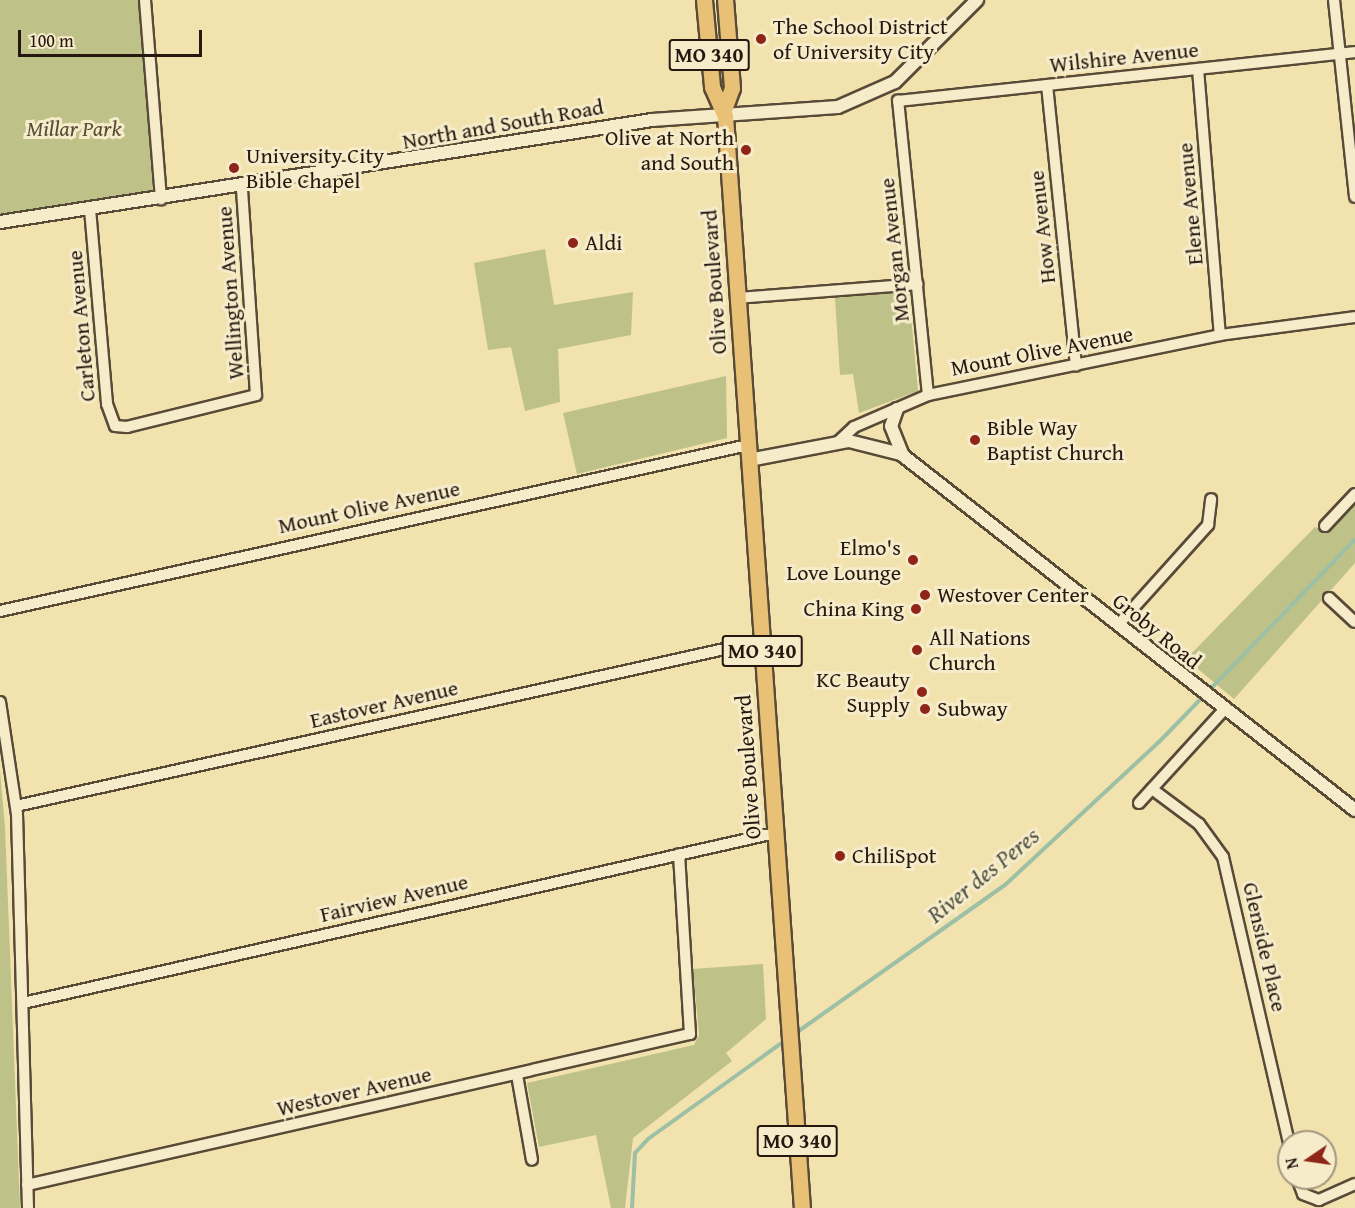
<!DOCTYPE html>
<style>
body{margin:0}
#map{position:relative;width:1355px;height:1208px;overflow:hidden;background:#f1e2ae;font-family:"Gentium Book Plus",serif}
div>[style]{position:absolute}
.green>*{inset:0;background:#bec288}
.stream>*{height:4px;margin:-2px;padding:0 2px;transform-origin:2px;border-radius:2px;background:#9cbfa6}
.roads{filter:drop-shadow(2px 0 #594a38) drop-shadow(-2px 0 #594a38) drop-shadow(0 2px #594a38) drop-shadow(0 -2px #594a38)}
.minor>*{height:10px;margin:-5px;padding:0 5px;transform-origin:5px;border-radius:5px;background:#f6ecca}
.tertiary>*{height:12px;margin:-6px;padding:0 6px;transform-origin:6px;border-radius:6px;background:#f6ecca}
.primary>*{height:15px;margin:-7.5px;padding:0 7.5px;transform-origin:7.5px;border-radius:7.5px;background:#e8c177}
.dots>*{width:16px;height:16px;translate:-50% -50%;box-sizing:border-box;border:3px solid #f6ecca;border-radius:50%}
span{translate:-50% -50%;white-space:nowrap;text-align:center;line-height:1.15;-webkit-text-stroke:6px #f6ecca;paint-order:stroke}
.shield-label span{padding:2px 4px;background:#f6ecca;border:2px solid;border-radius:4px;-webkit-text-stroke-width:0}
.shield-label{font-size:21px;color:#261810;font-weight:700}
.poi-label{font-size:22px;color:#261810}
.left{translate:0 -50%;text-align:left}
.right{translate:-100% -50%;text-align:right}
.street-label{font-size:22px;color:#261810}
.park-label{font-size:22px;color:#544b34;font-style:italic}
.water-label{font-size:24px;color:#4f5244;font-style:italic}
.north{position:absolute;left:1277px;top:1130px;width:60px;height:60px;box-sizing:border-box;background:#f6ecca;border:2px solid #a39780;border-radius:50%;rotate:257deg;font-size:16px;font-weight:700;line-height:24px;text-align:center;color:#261810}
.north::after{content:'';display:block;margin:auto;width:21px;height:27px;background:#8f2418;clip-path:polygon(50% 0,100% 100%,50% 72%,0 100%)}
.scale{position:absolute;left:18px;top:30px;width:184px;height:27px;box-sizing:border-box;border:3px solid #261810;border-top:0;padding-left:8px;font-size:18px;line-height:21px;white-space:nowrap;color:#261810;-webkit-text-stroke:4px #f6ecca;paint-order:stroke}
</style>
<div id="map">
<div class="green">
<i style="clip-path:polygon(0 0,139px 0,153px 193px,0 215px)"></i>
<i style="clip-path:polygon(545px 249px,554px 305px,633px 292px,631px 335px,558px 349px,560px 402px,525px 411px,511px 347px,488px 350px,474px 263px)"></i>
<i style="clip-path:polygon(903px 291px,909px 294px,918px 391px,859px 413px,853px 374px,840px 375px,835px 298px)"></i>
<i style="clip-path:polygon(726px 376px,727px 438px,577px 474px,563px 413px)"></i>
<i style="clip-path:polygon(1355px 502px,1355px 563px,1234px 699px,1186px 659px,1315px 527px,1326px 532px)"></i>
<i style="clip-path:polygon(0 771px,5px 827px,20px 1208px,0 1208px)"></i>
<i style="clip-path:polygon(763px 964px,766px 1019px,726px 1053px,732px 1061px,633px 1138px,625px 1208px,611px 1208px,596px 1135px,539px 1147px,527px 1083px,694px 1045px,699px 1035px,693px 969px)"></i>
</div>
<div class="stream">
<i style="left:793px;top:1035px;width:260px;rotate:-35.3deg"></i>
<i style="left:1005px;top:885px;width:210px;rotate:-42.9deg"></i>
<i style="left:1159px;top:742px;width:281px;rotate:-45.9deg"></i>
<i style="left:632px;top:1208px;width:55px;rotate:-86.9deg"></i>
<i style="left:635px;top:1153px;width:19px;rotate:-47deg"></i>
<i style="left:648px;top:1139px;width:171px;rotate:-35.7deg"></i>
</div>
<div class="roads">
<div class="minor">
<i style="left:145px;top:0;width:200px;rotate:85.4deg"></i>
<i style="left:1334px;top:0;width:198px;rotate:83.9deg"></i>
<i style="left:1198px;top:69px;width:267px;rotate:85.3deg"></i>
<i style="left:1047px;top:85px;width:282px;rotate:84.1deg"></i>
<i style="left:90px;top:209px;width:196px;rotate:85deg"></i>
<i style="left:107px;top:404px;width:23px;rotate:70deg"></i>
<i style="left:115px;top:426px;width:12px;rotate:5deg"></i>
<i style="left:127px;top:427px;width:133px;rotate:-13.9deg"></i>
<i style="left:256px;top:395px;width:206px;rotate:-93.9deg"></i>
<i style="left:737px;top:298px;width:181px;rotate:-4.4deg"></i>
<i style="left:928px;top:395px;width:296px;rotate:-95.8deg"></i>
<i style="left:898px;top:101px;width:460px;rotate:-6.1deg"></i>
<i style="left:838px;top:442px;width:22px;rotate:-43deg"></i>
<i style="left:854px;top:427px;width:81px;rotate:-23.4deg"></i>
<i style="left:928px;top:395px;width:298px;rotate:-11.6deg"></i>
<i style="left:1220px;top:335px;width:136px;rotate:-7.6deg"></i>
<i style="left:1325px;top:526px;width:44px;rotate:-46.8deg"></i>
<i style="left:1329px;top:598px;width:35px;rotate:43deg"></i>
<i style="left:0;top:611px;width:766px;rotate:-12.51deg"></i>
<i style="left:1118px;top:625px;width:135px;rotate:-48deg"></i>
<i style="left:1208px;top:525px;width:26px;rotate:-83deg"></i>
<i style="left:0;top:702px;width:113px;rotate:81.4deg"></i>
<i style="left:17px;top:814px;width:394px;rotate:88.4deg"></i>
<i style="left:1152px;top:789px;width:59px;rotate:36.7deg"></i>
<i style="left:1199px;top:824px;width:41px;rotate:54deg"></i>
<i style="left:1223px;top:857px;width:294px;rotate:77deg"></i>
<i style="left:1139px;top:803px;width:125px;rotate:-47.6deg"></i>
<i style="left:16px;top:806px;width:763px;rotate:-12.49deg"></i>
<i style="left:23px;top:1003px;width:771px;rotate:-12.74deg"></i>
<i style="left:517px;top:1075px;width:86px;rotate:80deg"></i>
<i style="left:1297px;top:1178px;width:17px;rotate:69deg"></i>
<i style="left:1303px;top:1194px;width:17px;rotate:21deg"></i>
<i style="left:1319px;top:1200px;width:39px;rotate:-24deg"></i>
<i style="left:27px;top:1185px;width:680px;rotate:-12.83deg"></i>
<i style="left:690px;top:1034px;width:180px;rotate:-93.5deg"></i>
</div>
<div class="tertiary">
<i style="left:0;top:222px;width:660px;rotate:-8.89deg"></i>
<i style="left:652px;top:120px;width:186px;rotate:-4deg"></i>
<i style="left:838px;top:107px;width:62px;rotate:-23.7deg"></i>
<i style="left:895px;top:82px;width:116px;rotate:-45deg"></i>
<i style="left:897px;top:409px;width:18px;rotate:109deg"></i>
<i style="left:891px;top:426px;width:32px;rotate:68deg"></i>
<i style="left:749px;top:460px;width:102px;rotate:-10.8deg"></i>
<i style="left:849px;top:441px;width:54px;rotate:14deg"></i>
<i style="left:901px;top:454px;width:577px;rotate:38.1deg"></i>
</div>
<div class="primary">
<i style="left:704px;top:0;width:87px;rotate:84.7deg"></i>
<i style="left:712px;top:87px;width:32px;rotate:66deg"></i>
<i style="left:725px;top:116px;width:1095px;rotate:85.97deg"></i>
<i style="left:725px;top:107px;width:20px;rotate:-70deg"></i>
<i style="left:732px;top:88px;width:88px;rotate:-94.5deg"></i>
</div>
</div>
<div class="dots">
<i style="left:761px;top:39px;background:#8f2418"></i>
<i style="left:746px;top:150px;background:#8f2418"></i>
<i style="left:234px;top:168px;background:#8f2418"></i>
<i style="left:573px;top:243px;background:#8f2418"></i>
<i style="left:975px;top:440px;background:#8f2418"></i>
<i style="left:913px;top:560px;background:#8f2418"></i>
<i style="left:925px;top:595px;background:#8f2418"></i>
<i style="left:916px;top:609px;background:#8f2418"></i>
<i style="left:917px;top:650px;background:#8f2418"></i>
<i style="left:922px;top:692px;background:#8f2418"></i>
<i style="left:925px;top:709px;background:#8f2418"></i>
<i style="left:840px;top:856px;background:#8f2418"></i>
</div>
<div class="shield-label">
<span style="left:709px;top:55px">MO 340</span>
<span style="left:762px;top:651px">MO 340</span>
<span style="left:797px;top:1141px">MO 340</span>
</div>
<div class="poi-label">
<span class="left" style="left:773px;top:39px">The School District<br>of University City</span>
<span class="right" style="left:734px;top:150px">Olive at North<br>and South</span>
<span class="left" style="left:246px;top:168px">University City<br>Bible Chapel</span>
<span class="left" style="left:585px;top:243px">Aldi</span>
<span class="left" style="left:987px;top:440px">Bible Way<br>Baptist Church</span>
<span class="right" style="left:901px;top:560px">Elmo's<br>Love Lounge</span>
<span class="left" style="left:937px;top:595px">Westover Center</span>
<span class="right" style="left:904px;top:609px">China King</span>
<span class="left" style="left:929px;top:650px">All Nations<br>Church</span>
<span class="right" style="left:910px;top:692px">KC Beauty<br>Supply</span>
<span class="left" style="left:937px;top:709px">Subway</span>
<span class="left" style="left:852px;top:856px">ChiliSpot</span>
</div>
<div class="street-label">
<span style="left:1124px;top:57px;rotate:-6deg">Wilshire Avenue</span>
<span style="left:503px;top:124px;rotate:-10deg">North and South Road</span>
<span style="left:1190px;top:204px;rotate:-95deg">Elene Avenue</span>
<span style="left:1042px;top:227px;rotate:-96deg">How Avenue</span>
<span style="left:894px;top:250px;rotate:-96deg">Morgan Avenue</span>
<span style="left:714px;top:282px;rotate:-94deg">Olive Boulevard</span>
<span style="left:230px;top:293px;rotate:-94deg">Wellington Avenue</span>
<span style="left:81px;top:326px;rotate:-95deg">Carleton Avenue</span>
<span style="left:1042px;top:351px;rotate:-11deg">Mount Olive Avenue</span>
<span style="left:369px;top:507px;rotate:-12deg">Mount Olive Avenue</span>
<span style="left:1157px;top:631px;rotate:39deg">Groby Road</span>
<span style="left:384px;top:704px;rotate:-13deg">Eastover Avenue</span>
<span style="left:748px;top:767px;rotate:-94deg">Olive Boulevard</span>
<span style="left:394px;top:898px;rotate:-13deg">Fairview Avenue</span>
<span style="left:1265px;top:947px;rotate:77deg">Glenside Place</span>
<span style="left:354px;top:1091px;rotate:-13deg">Westover Avenue</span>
</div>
<div class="park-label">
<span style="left:74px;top:129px">Millar Park</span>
</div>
<div class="water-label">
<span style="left:983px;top:875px;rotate:-39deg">River des Peres</span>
</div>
<div class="north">N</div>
<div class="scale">100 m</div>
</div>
